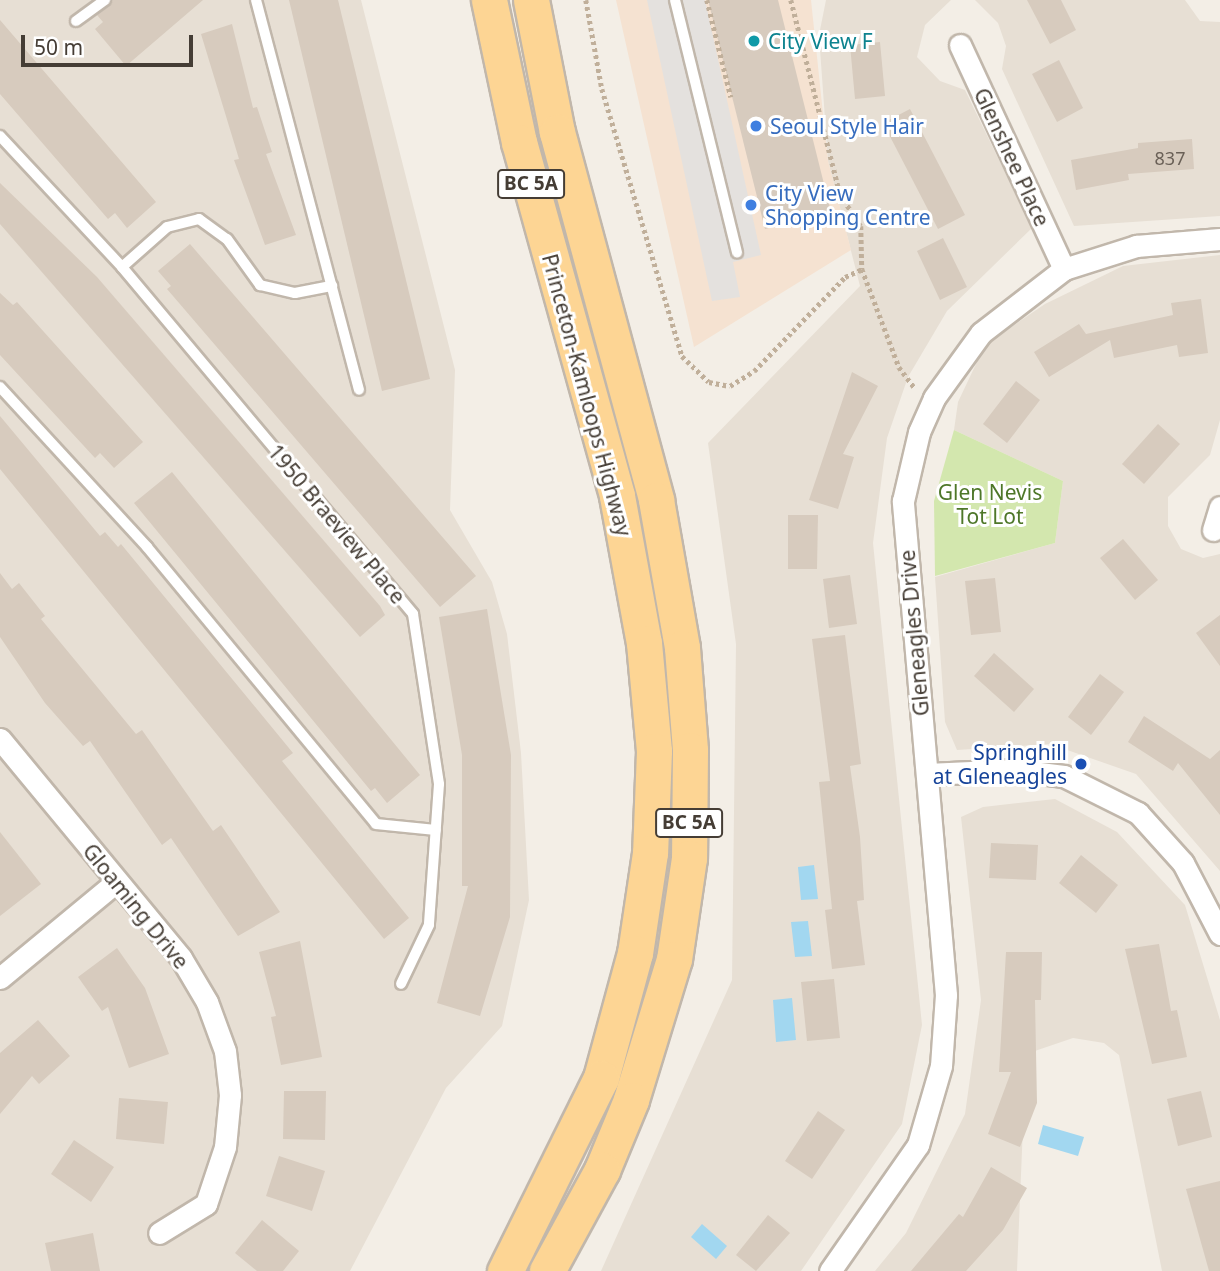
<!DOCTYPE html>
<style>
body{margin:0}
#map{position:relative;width:1220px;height:1271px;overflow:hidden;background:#f3eee6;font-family:"Noto Sans",sans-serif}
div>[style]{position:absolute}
.residential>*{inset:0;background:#e7dfd4}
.commercial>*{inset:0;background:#f5e2d1}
.green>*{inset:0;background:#d3e7ae}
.parking>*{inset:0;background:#e4e1de}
.water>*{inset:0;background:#a2d7f0}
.building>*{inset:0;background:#d7cbbe}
.path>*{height:4.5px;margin-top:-2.25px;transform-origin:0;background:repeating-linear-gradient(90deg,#c0af9a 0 3.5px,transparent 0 7px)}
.roads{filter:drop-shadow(2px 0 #c1b7ab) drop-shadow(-2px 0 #c1b7ab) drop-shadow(0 2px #c1b7ab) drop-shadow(0 -2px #c1b7ab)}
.service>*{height:10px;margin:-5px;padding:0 5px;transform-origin:5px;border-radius:5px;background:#fff}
.minor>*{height:21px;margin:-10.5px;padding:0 10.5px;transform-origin:10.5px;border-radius:10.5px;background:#fff}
.primary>*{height:35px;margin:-17.5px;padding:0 17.5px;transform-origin:17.5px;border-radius:17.5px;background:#fdd594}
.dots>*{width:19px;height:19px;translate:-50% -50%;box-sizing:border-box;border:4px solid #fff;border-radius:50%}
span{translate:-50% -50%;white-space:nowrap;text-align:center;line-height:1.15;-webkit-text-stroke:6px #fff;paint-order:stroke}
.number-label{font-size:18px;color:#6a6057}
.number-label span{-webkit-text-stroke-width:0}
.shield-label span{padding:2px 5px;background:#fff;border:2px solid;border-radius:5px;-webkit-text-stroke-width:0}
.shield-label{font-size:19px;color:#453d35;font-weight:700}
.culture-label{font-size:21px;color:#0d838f}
.left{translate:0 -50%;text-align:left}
.shop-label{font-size:21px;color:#366cbe}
.street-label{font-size:21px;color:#453d35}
.park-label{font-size:21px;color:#4e7729}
.transit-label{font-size:21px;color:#164399}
.right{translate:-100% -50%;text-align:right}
.scale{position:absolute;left:21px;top:35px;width:172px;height:32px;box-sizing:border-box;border:4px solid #453d35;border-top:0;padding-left:9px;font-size:21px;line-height:24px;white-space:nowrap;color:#453d35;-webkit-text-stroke:5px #fff;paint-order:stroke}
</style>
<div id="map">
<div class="residential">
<i style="clip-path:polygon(0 0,361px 0,455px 370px,450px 510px,492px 582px,507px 634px,521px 753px,529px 900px,502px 1026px,446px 1088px,350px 1271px,0 1271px)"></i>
<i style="clip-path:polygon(826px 0,951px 0,925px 25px,917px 57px,940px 81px,965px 90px,1032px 228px,947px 311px,908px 377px,887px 438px,873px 543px,922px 1025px,902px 1124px,801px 1271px,601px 1271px,732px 980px,736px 644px,708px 443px,860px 286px,828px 161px,819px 35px)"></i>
<i style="clip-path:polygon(975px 0,1185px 0,1200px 21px,1220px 22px,1220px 216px,1074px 226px,1002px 69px,1006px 46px,998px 23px)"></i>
<i style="clip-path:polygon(1220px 255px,1220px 420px,1210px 455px,1168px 497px,1168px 526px,1181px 549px,1203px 558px,1220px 554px,1220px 871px,1136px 774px,1050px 744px,957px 750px,945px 722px,935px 577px,1055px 543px,1063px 481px,954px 430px,958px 402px,985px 345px,1045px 304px,1123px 266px)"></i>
<i style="clip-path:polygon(1055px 799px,1117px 832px,1185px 905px,1220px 1020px,1220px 1271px,1162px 1271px,1119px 1055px,1104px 1043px,1073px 1038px,1026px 1054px,1017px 1271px,875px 1271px,906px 1233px,965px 1114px,981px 1000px,961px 817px,983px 807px)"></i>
</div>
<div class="commercial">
<i style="clip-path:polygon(616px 0,811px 0,828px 161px,851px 250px,694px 347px)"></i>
</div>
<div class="green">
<i style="clip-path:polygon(954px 430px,1063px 481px,1055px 543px,935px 576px,934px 501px)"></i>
</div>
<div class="parking">
<i style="clip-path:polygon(647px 0,705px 0,761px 255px,733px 262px,740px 297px,712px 301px)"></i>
</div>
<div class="water">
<i style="clip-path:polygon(814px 865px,818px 899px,801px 900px,798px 867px)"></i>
<i style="clip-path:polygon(808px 921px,812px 956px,795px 957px,791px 922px)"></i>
<i style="clip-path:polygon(792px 998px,796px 1040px,776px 1042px,773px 1000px)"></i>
<i style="clip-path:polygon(1043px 1125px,1084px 1137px,1078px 1156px,1038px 1144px)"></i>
<i style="clip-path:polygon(702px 1224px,727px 1246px,716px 1259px,691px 1237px)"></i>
</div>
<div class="building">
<i style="clip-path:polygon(113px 0,203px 0,126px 66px,95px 29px,103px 22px,97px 15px)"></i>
<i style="clip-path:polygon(289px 0,338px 0,430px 379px,382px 391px)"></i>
<i style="clip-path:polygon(708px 0,778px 0,831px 212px,765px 229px)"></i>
<i style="clip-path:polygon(1027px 0,1061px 0,1076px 30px,1050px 44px)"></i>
<i style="clip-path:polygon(0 20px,156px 202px,127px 228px,115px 213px,108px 219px,0 94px)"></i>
<i style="clip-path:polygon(232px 24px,253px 108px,257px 107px,272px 152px,266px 154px,296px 235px,265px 245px,234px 160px,239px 159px,201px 34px)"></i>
<i style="clip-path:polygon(880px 42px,885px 96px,855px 99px,850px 45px)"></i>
<i style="clip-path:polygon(1059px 60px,1083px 108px,1057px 122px,1032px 74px)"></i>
<i style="clip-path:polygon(910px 109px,965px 215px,938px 229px,883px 123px)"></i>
<i style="clip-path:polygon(1192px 139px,1194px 169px,1128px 174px,1129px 180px,1076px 190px,1071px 160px,1138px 148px,1138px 143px)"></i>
<i style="clip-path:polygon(0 183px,97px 277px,380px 606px,385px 615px,360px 637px,0 224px)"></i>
<i style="clip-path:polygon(943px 238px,967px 287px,940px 300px,917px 251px)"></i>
<i style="clip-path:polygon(190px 244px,476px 576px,440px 607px,167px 289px,171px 286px,158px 271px)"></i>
<i style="clip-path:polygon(0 293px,13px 305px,17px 302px,143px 442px,114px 468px,100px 453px,95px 458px,0 355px)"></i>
<i style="clip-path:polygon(1201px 299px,1208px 353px,1179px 357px,1177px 345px,1114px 358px,1110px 340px,1049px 377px,1034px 352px,1079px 324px,1086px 334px,1173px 315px,1171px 303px)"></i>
<i style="clip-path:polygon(852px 372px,878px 386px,843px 454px,854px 457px,838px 509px,809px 500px)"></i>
<i style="clip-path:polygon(1016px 381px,1040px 400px,1007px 443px,983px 424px)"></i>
<i style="clip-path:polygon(0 416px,100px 536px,105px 532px,118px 547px,121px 544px,293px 753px,282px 761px,409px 918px,384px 939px,0 469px)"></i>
<i style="clip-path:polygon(1158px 424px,1180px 444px,1144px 484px,1122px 464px)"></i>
<i style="clip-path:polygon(172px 472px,420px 775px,387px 803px,375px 788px,371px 791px,134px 503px)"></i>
<i style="clip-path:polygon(788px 515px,818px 515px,817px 569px,788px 569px)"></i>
<i style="clip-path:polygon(1123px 539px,1158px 580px,1135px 600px,1100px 558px)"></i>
<i style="clip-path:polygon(0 573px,12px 589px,19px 583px,45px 616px,41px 619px,136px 734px,142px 730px,213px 831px,221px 825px,280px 912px,238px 936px,171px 838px,162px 845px,90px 741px,83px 746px,45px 703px,0 637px)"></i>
<i style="clip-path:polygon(850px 575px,857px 624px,829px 628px,823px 579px)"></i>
<i style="clip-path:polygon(995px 578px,1001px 632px,971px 635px,965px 581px)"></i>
<i style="clip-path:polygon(487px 609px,511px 755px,510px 917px,480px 1016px,437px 1003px,468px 886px,462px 886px,462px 755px,439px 617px)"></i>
<i style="clip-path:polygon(1220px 615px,1220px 666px,1196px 633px)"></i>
<i style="clip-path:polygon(845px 635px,861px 764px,850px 766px,860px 837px,864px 900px,857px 901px,865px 965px,832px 969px,825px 910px,832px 909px,819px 782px,830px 781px,812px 639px)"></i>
<i style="clip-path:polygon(994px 653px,1034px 689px,1014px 712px,974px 676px)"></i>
<i style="clip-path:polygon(1100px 674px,1124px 692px,1091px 735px,1068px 717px)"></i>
<i style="clip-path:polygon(1144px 716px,1210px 759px,1220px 750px,1220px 815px,1178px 763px,1173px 771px,1128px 742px)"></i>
<i style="clip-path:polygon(0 832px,41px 884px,0 916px)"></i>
<i style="clip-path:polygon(991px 843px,1038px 845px,1036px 880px,989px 878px)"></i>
<i style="clip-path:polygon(1081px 855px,1118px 885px,1096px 913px,1059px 883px)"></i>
<i style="clip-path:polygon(300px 941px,322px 1057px,281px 1065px,271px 1017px,276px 1016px,259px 952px)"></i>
<i style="clip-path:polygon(1159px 944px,1171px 1011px,1177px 1010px,1187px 1057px,1152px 1064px,1125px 949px)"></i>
<i style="clip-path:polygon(117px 948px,145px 988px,169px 1054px,129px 1068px,108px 1007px,102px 1011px,78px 977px)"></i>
<i style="clip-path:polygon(1006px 952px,1042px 952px,1041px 1000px,1035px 1000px,1037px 1103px,1020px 1147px,988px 1134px,1011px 1072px,999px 1072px)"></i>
<i style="clip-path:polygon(834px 979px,840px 1038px,807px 1041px,801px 982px)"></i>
<i style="clip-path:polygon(38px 1020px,70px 1056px,39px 1084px,32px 1076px,0 1114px,0 1053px)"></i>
<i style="clip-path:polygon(284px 1091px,326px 1091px,325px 1140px,283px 1139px)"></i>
<i style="clip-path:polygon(1201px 1091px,1212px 1137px,1178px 1146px,1167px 1099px)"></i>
<i style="clip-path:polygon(119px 1098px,168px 1102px,164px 1144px,116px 1139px)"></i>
<i style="clip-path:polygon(818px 1111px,845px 1130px,812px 1179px,785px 1161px)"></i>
<i style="clip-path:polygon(74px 1140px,114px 1167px,91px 1202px,51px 1174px)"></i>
<i style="clip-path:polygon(279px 1156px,325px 1171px,312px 1211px,266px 1196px)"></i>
<i style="clip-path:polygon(991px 1167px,1027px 1188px,1003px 1230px,966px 1271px,911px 1271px,959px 1214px,963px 1217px)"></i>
<i style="clip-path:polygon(1220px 1181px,1220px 1271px,1209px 1271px,1186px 1189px)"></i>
<i style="clip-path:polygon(768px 1215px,790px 1233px,756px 1271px,736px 1255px)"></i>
<i style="clip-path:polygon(262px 1220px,299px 1251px,283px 1271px,257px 1271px,235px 1253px)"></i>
<i style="clip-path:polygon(93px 1233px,100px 1271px,51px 1271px,45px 1243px)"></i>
</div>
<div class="path">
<i style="left:586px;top:0;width:90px;rotate:79.8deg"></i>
<i style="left:602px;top:89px;width:279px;rotate:73.3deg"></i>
<i style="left:682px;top:356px;width:37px;rotate:44deg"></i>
<i style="left:709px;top:382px;width:21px;rotate:11deg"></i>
<i style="left:730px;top:386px;width:28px;rotate:-32deg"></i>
<i style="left:754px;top:371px;width:131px;rotate:-45.9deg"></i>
<i style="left:845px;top:277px;width:19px;rotate:-25deg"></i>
<i style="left:862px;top:269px;width:105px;rotate:69.3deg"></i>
<i style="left:899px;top:367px;width:26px;rotate:53deg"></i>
<i style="left:707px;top:0;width:100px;rotate:76.1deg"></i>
<i style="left:791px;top:0;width:200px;rotate:75.8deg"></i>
<i style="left:840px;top:194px;width:38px;rotate:57deg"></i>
<i style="left:861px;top:226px;width:43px;rotate:88.7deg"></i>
</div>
<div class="roads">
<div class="service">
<i style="left:256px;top:0;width:403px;rotate:75.2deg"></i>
<i style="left:675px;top:0;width:260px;rotate:76.2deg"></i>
<i style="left:76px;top:21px;width:36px;rotate:-36deg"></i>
<i style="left:0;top:136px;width:179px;rotate:47deg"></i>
<i style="left:122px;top:267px;width:453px;rotate:50deg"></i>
<i style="left:413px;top:614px;width:172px;rotate:81.3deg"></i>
<i style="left:439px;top:784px;width:141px;rotate:94.1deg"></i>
<i style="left:429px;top:925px;width:65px;rotate:115.4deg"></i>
<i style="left:122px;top:267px;width:60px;rotate:-41.6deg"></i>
<i style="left:167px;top:227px;width:33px;rotate:-14deg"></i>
<i style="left:199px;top:219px;width:34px;rotate:36deg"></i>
<i style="left:227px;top:239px;width:57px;rotate:54.3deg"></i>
<i style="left:260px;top:285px;width:36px;rotate:13deg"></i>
<i style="left:295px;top:293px;width:38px;rotate:-11deg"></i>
<i style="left:0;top:387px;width:217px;rotate:47.4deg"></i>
<i style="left:147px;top:547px;width:359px;rotate:50.4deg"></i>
<i style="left:376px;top:824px;width:60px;rotate:5.7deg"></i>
</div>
<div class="minor">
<i style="left:960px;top:45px;width:247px;rotate:65.1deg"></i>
<i style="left:1213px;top:530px;width:24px;rotate:-73deg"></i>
<i style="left:0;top:739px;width:284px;rotate:50.4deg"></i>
<i style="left:181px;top:958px;width:51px;rotate:59.4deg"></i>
<i style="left:207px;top:1002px;width:52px;rotate:69.8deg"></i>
<i style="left:225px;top:1051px;width:44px;rotate:83.5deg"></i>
<i style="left:230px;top:1095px;width:52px;rotate:95.5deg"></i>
<i style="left:225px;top:1147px;width:60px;rotate:108.4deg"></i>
<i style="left:206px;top:1204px;width:55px;rotate:148.3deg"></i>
<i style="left:927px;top:774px;width:88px;rotate:-2.6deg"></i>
<i style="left:1015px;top:770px;width:49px;rotate:7deg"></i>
<i style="left:1064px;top:776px;width:83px;rotate:26.6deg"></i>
<i style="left:1138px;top:813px;width:67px;rotate:48deg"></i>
<i style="left:1183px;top:863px;width:80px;rotate:62.5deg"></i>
<i style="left:0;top:978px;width:151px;rotate:-39.6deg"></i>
<i style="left:830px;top:1271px;width:154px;rotate:-55.1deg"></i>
<i style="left:918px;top:1145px;width:82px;rotate:-73.8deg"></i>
<i style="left:941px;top:1066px;width:71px;rotate:-86deg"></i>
<i style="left:946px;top:995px;width:496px;rotate:-95deg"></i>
<i style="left:903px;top:501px;width:71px;rotate:-76.9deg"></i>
<i style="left:919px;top:432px;width:37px;rotate:-66deg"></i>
<i style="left:934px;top:398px;width:80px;rotate:-54.1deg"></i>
<i style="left:981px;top:333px;width:105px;rotate:-37.6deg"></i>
<i style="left:1064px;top:269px;width:76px;rotate:-17.7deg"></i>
<i style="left:1136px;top:246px;width:84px;rotate:-4.8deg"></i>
</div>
<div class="primary">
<i style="left:489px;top:0;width:145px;rotate:78.1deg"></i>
<i style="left:519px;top:142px;width:367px;rotate:74.5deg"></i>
<i style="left:617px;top:496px;width:149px;rotate:79.6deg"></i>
<i style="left:644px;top:643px;width:108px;rotate:84.7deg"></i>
<i style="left:654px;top:751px;width:102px;rotate:92.2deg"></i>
<i style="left:650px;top:853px;width:101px;rotate:98.5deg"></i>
<i style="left:635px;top:953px;width:130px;rotate:105.2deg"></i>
<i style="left:601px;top:1078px;width:216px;rotate:116.4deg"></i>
<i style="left:531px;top:0;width:135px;rotate:78.9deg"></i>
<i style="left:557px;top:132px;width:381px;rotate:74.9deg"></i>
<i style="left:656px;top:500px;width:150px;rotate:80deg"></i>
<i style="left:682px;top:648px;width:102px;rotate:85.5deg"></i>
<i style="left:690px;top:750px;width:108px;rotate:90.5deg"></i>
<i style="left:689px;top:858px;width:102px;rotate:98.4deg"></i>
<i style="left:674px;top:959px;width:147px;rotate:107deg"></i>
<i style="left:631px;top:1100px;width:76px;rotate:112.5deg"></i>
<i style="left:602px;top:1170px;width:115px;rotate:118.6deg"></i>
</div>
</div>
<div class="dots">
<i style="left:754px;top:41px;background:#0f9aa8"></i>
<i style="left:756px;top:126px;background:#3f7fe0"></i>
<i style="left:751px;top:205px;background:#3f7fe0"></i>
<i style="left:1081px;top:764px;background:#1a4fb4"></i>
</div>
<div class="number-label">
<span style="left:1170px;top:158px">837</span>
</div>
<div class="shield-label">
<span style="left:531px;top:184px">BC 5A</span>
<span style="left:689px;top:823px">BC 5A</span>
</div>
<div class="culture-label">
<span class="left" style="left:768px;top:41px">City View F</span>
</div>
<div class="shop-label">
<span class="left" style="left:770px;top:126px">Seoul Style Hair</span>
<span class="left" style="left:765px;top:205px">City View<br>Shopping Centre</span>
</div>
<div class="street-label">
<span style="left:1012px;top:157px;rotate:65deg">Glenshee Place</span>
<span style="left:587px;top:395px;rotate:75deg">Princeton-Kamloops Highway</span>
<span style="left:337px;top:524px;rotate:50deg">1950 Braeview Place</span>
<span style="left:914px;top:633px;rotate:-95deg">Gleneagles Drive</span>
<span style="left:136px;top:906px;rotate:51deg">Gloaming Drive</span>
</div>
<div class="park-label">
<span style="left:990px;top:504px">Glen Nevis<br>Tot Lot</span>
</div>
<div class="transit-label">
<span class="right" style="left:1067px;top:764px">Springhill<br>at Gleneagles</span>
</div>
<div class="scale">50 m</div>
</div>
